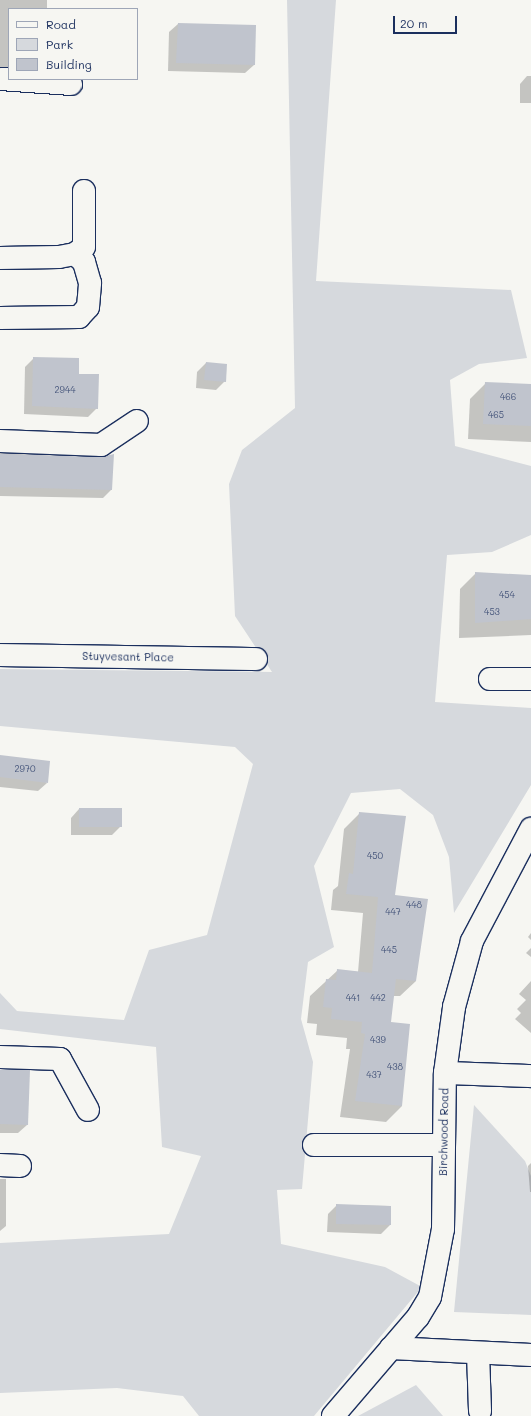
<!DOCTYPE html>
<style>
body{margin:0}
#map{position:relative;width:531px;height:1416px;overflow:hidden;background:#f6f6f2;font-family:Mali,sans-serif}
div>[style]{position:absolute}
.green>*{inset:0;background:#d6d9dd}
.shadow>*{inset:0;background:#0003}
.building>*{inset:0;background:#c0c4cd}
.roads{filter:drop-shadow(1px 0 #1b2f5e) drop-shadow(-1px 0 #1b2f5e) drop-shadow(0 1px #1b2f5e) drop-shadow(0 -1px #1b2f5e)}
.minor>*{height:22px;margin:-11px;padding:0 11px;transform-origin:11px;border-radius:11px;background:#f6f6f2}
span{translate:-50% -50%;white-space:nowrap;text-align:center;line-height:1.15;-webkit-text-stroke:3px #f6f6f2;paint-order:stroke}
.number-label{font-size:9px;color:#44547a}
.number-label span{-webkit-text-stroke-width:0}
.street-label{font-size:11px;color:#1b2f5e}
.legend{position:absolute;left:8px;top:8px;width:130px;height:72px;box-sizing:border-box;background:#f6f6f2;border:1px solid #9ea6b7;margin:0;padding:5px 7px;list-style:none;font-size:12px;color:#1b2f5e}
.legend li{display:flex;align-items:center;gap:8px;height:20px}
.legend b{width:20px;border:1px solid #9ea6b7}
.scale{position:absolute;left:393px;top:16px;width:64px;height:18px;box-sizing:border-box;border:2px solid #1b2f5e;border-top:0;padding-left:5px;font-size:12px;line-height:14px;white-space:nowrap;color:#1b2f5e;-webkit-text-stroke:3px #f6f6f2;paint-order:stroke}
</style>
<div id="map">
<div class="green">
<i style="clip-path:polygon(287px 0,336px 0,316px 281px,511px 290px,527px 358px,479px 364px,450px 380px,455px 446px,531px 466px,531px 535px,492px 552px,447px 555px,435px 702px,531px 708px,531px 785px,454px 913px,449px 857px,433px 815px,400px 789px,351px 793px,314px 866px,334px 947px,308px 962px,301px 1019px,313px 1062px,302px 1189px,277px 1190px,281px 1244px,385px 1267px,422px 1287px,314px 1416px,199px 1416px,183px 1396px,117px 1388px,0 1393px,0 1243px,169px 1234px,201px 1156px,162px 1147px,156px 1047px,0 1029px,0 993px,17px 1011px,124px 1020px,149px 950px,207px 935px,253px 764px,235px 747px,0 726px,0 669px,272px 672px,235px 616px,229px 484px,242px 450px,295px 408px)"></i>
<i style="clip-path:polygon(474px 1105px,525px 1161px,531px 1176px,531px 1315px,454px 1312px)"></i>
<i style="clip-path:polygon(416px 1385px,443px 1416px,358px 1416px)"></i>
</div>
<div class="shadow">
<i style="clip-path:polygon(0 0,47px 0,47px 9px,9px 9px,9px 68px,0 68px)"></i>
<i style="clip-path:polygon(178px 24px,255px 26px,254px 65px,245px 73px,168px 71px,169px 32px)"></i>
<i style="clip-path:polygon(527px 76px,531px 76px,531px 103px,520px 103px,520px 84px)"></i>
<i style="clip-path:polygon(34px 358px,78px 375px,97px 408px,88px 417px,24px 414px,25px 367px)"></i>
<i style="clip-path:polygon(206px 363px,225px 381px,216px 390px,196px 388px,197px 372px)"></i>
<i style="clip-path:polygon(486px 383px,531px 385px,531px 442px,468px 439px,470px 399px)"></i>
<i style="clip-path:polygon(0 453px,101px 458px,111px 490px,103px 498px,0 496px)"></i>
<i style="clip-path:polygon(476px 573px,531px 576px,531px 635px,459px 638px,460px 589px)"></i>
<i style="clip-path:polygon(0 756px,47px 783px,38px 791px,0 787px)"></i>
<i style="clip-path:polygon(79px 809px,121px 826px,112px 835px,71px 835px,71px 818px)"></i>
<i style="clip-path:polygon(360px 813px,394px 896px,416px 981px,400px 996px,393px 996px,390px 1023px,402px 1106px,386px 1122px,340px 1117px,350px 1049px,346px 1049px,347px 1038px,316px 1035px,317px 1024px,307px 1023px,310px 996px,338px 970px,358px 972px,363px 913px,331px 910px,333px 890px,338px 886px,344px 829px)"></i>
<i style="clip-path:polygon(531px 933px,531px 940px,528px 937px)"></i>
<i style="clip-path:polygon(531px 948px,531px 957px,526px 953px)"></i>
<i style="clip-path:polygon(531px 981px,531px 1033px,515px 1019px,521px 1013px,517px 1009px,526px 1000px,519px 994px)"></i>
<i style="clip-path:polygon(0 1070px,27px 1125px,18px 1133px,0 1133px)"></i>
<i style="clip-path:polygon(531px 1163px,531px 1192px,530px 1192px,528px 1166px)"></i>
<i style="clip-path:polygon(0 1179px,6px 1179px,6px 1226px,0 1231px)"></i>
<i style="clip-path:polygon(337px 1205px,390px 1206px,390px 1225px,381px 1234px,327px 1232px,328px 1214px)"></i>
</div>
<div class="building">
<i style="clip-path:polygon(178px 23px,256px 25px,255px 65px,176px 63px)"></i>
<i style="clip-path:polygon(33px 357px,79px 358px,79px 374px,99px 374px,98px 409px,32px 406px)"></i>
<i style="clip-path:polygon(206px 362px,227px 364px,226px 382px,204px 380px)"></i>
<i style="clip-path:polygon(485px 382px,531px 384px,531px 426px,483px 424px)"></i>
<i style="clip-path:polygon(0 454px,101px 457px,114px 454px,112px 490px,0 487px)"></i>
<i style="clip-path:polygon(475px 572px,531px 575px,531px 619px,475px 623px)"></i>
<i style="clip-path:polygon(0 755px,50px 761px,48px 783px,0 777px)"></i>
<i style="clip-path:polygon(79px 808px,122px 808px,122px 827px,79px 827px)"></i>
<i style="clip-path:polygon(359px 812px,406px 816px,395px 895px,428px 899px,416px 981px,396px 979px,391px 1022px,410px 1024px,402px 1106px,355px 1101px,365px 1034px,361px 1033px,362px 1022px,331px 1019px,332px 1008px,323px 1007px,326px 979px,336px 980px,337px 969px,372px 973px,378px 897px,346px 894px,349px 873px,353px 874px)"></i>
<i style="clip-path:polygon(0 1070px,30px 1070px,28px 1125px,0 1124px)"></i>
<i style="clip-path:polygon(336px 1204px,391px 1206px,391px 1225px,336px 1224px)"></i>
</div>
<div class="roads">
<div class="minor">
<i style="left:0;top:79px;width:71px;rotate:4deg"></i>
<i style="left:0;top:258px;width:59px;rotate:-1deg"></i>
<i style="left:59px;top:257px;width:16px;rotate:-11deg"></i>
<i style="left:75px;top:254px;width:11px;rotate:-38deg"></i>
<i style="left:84px;top:247px;width:56px;rotate:-90deg"></i>
<i style="left:0;top:318px;width:79px;rotate:-0.7deg"></i>
<i style="left:79px;top:317px;width:13px;rotate:-48deg"></i>
<i style="left:88px;top:307px;width:24px;rotate:-85deg"></i>
<i style="left:90px;top:283px;width:22px;rotate:-106deg"></i>
<i style="left:84px;top:262px;width:12px;rotate:-138deg"></i>
<i style="left:0;top:441px;width:101px;rotate:2.3deg"></i>
<i style="left:101px;top:445px;width:43px;rotate:-33.7deg"></i>
<i style="left:0;top:655px;width:256px;rotate:0.9deg"></i>
<i style="left:490px;top:679px;width:41px"></i>
<i style="left:0;top:1057px;width:60px;rotate:1.9deg"></i>
<i style="left:60px;top:1059px;width:58px;rotate:61.2deg"></i>
<i style="left:445px;top:1073px;width:86px;rotate:2deg"></i>
<i style="left:314px;top:1145px;width:130px"></i>
<i style="left:0;top:1165px;width:20px;rotate:3deg"></i>
<i style="left:391px;top:1348px;width:140px;rotate:2.9deg"></i>
<i style="left:478px;top:1353px;width:58px;rotate:88deg"></i>
<i style="left:333px;top:1416px;width:130px;rotate:-49.4deg"></i>
<i style="left:418px;top:1317px;width:23px;rotate:-59deg"></i>
<i style="left:430px;top:1297px;width:69px;rotate:-79.2deg"></i>
<i style="left:443px;top:1229px;width:156px;rotate:-89.3deg"></i>
<i style="left:445px;top:1073px;width:67px;rotate:-82.2deg"></i>
<i style="left:454px;top:1007px;width:68px;rotate:-74.7deg"></i>
<i style="left:472px;top:941px;width:127px;rotate:-62.2deg"></i>
</div>
</div>
<div class="number-label">
<span style="left:65px;top:390px">2944</span>
<span style="left:508px;top:397px">466</span>
<span style="left:496px;top:415px">465</span>
<span style="left:507px;top:595px">454</span>
<span style="left:492px;top:612px">453</span>
<span style="left:25px;top:769px">2970</span>
<span style="left:375px;top:856px">450</span>
<span style="left:414px;top:905px">448</span>
<span style="left:393px;top:912px">447</span>
<span style="left:389px;top:950px">445</span>
<span style="left:353px;top:998px">441</span>
<span style="left:378px;top:998px">442</span>
<span style="left:378px;top:1040px">439</span>
<span style="left:395px;top:1067px">438</span>
<span style="left:374px;top:1075px">437</span>
</div>
<div class="street-label">
<span style="left:128px;top:657px;rotate:1deg">Stuyvesant Place</span>
<span style="left:444px;top:1132px;rotate:-89deg">Birchwood Road</span>
</div>
<ul class="legend">
<li><b style="height:5px;background:#f6f6f2"></b>Road</li>
<li><b style="height:11px;background:#d6d9dd"></b>Park</li>
<li><b style="height:11px;background:#c0c4cd"></b>Building</li>
</ul>
<div class="scale">20 m</div>
</div>
